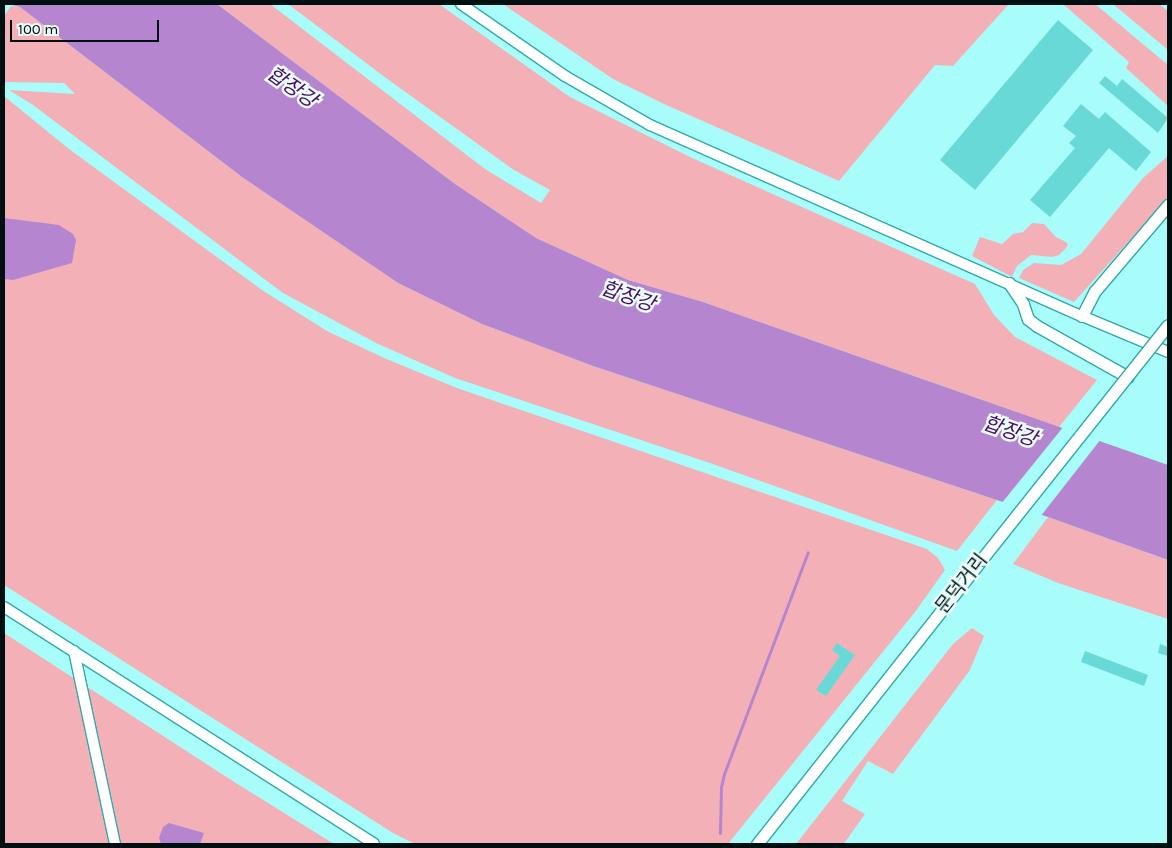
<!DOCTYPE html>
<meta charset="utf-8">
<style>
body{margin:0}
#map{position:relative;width:1172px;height:848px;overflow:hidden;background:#a8fdfa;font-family:Karla,"Noto Sans KR",sans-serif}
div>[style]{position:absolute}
.green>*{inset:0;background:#f3b1b7}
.water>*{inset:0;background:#b685cf}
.pier>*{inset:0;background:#a8fdfa}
.stream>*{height:3px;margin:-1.5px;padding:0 1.5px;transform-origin:1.5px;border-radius:1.5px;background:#b685cf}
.building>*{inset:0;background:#68d9d7}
.roads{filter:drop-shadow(1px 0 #30a9a8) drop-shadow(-1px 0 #30a9a8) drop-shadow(0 1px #30a9a8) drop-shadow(0 -1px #30a9a8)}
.tertiary>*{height:10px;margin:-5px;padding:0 5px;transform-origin:5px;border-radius:5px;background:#fff}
.secondary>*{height:11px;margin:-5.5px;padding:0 5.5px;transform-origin:5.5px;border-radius:5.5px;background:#fff}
.bridges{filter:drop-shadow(1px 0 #30a9a8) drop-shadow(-1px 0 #30a9a8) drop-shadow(0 1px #30a9a8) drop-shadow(0 -1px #30a9a8)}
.secondary-bridge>*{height:11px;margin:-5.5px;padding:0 5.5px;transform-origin:5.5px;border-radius:5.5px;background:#fff}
span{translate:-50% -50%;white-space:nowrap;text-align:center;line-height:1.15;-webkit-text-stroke:5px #e9fdfc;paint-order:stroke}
.street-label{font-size:19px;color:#001010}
.water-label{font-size:20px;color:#4b0765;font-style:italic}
.frame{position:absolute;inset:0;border:5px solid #001010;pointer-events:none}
.scale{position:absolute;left:10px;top:20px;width:149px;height:22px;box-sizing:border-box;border:2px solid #001010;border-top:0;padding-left:6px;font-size:15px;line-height:18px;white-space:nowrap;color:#001010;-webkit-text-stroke:4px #e9fdfc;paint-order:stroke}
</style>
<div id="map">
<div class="green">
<i style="clip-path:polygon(217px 4px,270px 4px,485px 169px,541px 203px,550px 190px,514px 170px,386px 78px,288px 4px,439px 4px,570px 97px,692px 158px,975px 284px,994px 315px,1015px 337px,1097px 380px,1059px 427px,703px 302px,628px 280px,536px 238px,455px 184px)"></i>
<i style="clip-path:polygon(503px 4px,1009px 4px,953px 66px,935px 65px,839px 181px,664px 104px,613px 79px)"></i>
<i style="clip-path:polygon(1063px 4px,1095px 4px,1168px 65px,1168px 106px,1126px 68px,1129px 62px)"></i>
<i style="clip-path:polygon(1113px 4px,1159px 4px,1168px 11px,1168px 50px)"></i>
<i style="clip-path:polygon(11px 6px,20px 7px,242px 177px,398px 283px,482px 324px,593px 366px,997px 500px,957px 551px,707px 462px,455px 378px,376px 343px,283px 293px,33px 105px,9px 90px,75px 94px,64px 83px,4px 82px,4px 16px)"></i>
<i style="clip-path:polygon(4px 96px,69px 149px,262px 290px,327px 331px,384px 358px,457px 388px,927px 549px,938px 558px,945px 570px,915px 612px,728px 844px,415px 844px,393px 833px,4px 585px)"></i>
<i style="clip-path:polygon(1168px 156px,1168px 198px,1074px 302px,1019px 278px,1023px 270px,1034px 263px,1061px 265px,1081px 254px,1143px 178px)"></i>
<i style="clip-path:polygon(1032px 223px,1044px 224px,1056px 237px,1066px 242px,1068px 245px,1065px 249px,1059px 255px,1052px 257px,1031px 255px,1017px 266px,1012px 277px,972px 256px,980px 237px,1002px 244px,1013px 234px,1023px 232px)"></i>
<i style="clip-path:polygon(1048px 517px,1168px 560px,1168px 619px,1058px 583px,1013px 564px)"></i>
<i style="clip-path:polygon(972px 628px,984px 636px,970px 670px,893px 774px,868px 761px,842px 801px,865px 814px,845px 842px,842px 844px,796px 844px,953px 644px)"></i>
<i style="clip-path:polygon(4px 633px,239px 785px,334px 844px,4px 844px)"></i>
</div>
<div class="water">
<i style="clip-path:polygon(8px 4px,217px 4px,455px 184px,536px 238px,628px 280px,703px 302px,1168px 465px,1168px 560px,1048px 517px,593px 366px,482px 324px,398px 283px,242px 177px,20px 7px)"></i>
<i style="clip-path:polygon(4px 218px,59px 225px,73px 234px,76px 240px,72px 263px,13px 280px,4px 279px)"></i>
<i style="clip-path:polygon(169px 823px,204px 833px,200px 844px,161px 844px,159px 838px,163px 827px)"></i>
</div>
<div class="pier">
<i style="clip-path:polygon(1064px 426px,1101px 439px,1040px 517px,1001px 504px)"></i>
</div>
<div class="stream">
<i style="left:720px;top:833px;width:46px;rotate:-88.8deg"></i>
<i style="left:721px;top:787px;width:13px;rotate:-77deg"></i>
<i style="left:724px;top:774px;width:237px;rotate:-69.3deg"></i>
</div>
<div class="building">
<i style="clip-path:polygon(1058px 20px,1093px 50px,975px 190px,940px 160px)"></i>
<i style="clip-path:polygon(1105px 76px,1117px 86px,1122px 79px,1168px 118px,1158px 133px,1099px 83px)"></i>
<i style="clip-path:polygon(1081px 104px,1099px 119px,1105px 112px,1151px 152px,1136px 171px,1109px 148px,1050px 217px,1030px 200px,1075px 148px,1069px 143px,1076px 136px,1063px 126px)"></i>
<i style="clip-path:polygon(837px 643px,855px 655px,826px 696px,816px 690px,840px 656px,832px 650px)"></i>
<i style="clip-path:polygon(1160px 644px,1168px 647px,1168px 656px,1158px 653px)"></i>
<i style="clip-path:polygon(1085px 651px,1148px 675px,1144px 686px,1081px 662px)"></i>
</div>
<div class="roads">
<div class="tertiary">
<i style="left:461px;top:4px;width:126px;rotate:34.7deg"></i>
<i style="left:565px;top:76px;width:98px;rotate:30deg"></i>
<i style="left:650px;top:125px;width:472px;rotate:23.9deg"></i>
<i style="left:1082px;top:316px;width:93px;rotate:22.7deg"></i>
<i style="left:4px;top:607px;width:439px;rotate:32.6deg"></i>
<i style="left:74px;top:651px;width:197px;rotate:78deg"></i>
</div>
<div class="secondary">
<i style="left:1009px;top:283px;width:25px;rotate:56deg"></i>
<i style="left:1023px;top:304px;width:16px;rotate:72deg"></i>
<i style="left:1028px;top:319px;width:11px;rotate:38deg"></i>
<i style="left:1037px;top:326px;width:104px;rotate:29.3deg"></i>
<i style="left:1082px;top:316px;width:28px;rotate:-63deg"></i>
<i style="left:1095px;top:291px;width:113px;rotate:-49.7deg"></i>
<i style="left:757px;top:844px;width:362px;rotate:-51.7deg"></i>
</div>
</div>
<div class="bridges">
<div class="secondary-bridge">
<i style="left:981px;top:560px;width:300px;rotate:-51.5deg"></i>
</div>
</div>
<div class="street-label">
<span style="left:962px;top:584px;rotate:-52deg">문덕거리</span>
</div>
<div class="water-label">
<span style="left:292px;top:87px;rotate:35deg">합장강</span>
<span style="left:628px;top:296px;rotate:19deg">합장강</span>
<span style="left:1010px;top:431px;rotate:19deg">합장강</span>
</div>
<div class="frame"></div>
<div class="scale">100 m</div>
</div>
